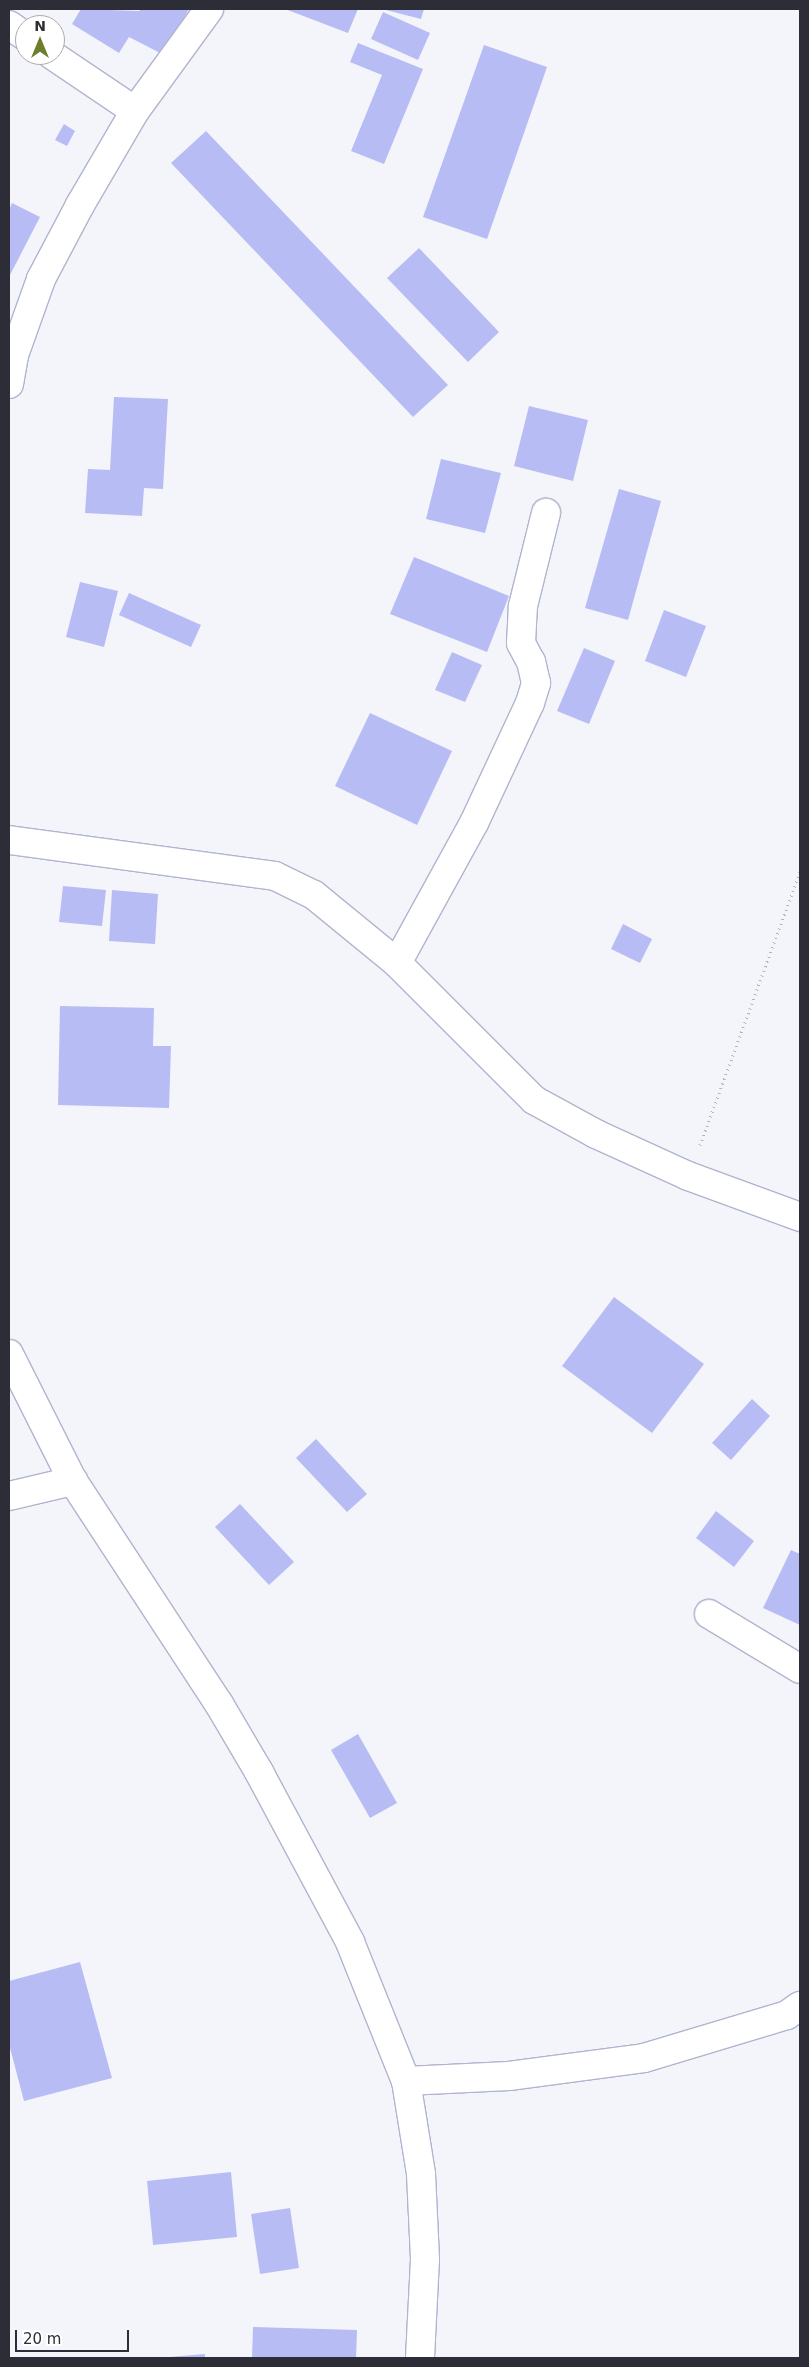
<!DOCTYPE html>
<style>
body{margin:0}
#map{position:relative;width:809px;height:2367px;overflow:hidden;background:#f4f5fa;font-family:"DejaVu Sans",sans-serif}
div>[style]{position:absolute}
.building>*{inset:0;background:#b8bcf4}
.path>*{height:3px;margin-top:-1.5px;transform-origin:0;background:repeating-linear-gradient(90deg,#b3b3ba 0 1px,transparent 0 5px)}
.roads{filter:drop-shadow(1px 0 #b1b4ce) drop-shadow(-1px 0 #b1b4ce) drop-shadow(0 1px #b1b4ce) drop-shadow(0 -1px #b1b4ce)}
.minor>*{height:28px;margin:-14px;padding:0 14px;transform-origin:14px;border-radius:14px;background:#fff}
span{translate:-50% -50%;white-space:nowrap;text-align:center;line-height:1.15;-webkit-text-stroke:4.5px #fff;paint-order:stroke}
.frame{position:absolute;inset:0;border:10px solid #2d2d38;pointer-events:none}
.north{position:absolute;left:15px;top:15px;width:50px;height:50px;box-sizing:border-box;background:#fff;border:1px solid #ababaf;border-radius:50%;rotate:0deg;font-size:14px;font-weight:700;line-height:20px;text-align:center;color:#2d2d38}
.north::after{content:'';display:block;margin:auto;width:18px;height:22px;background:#6c7e2d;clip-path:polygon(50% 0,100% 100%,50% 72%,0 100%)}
.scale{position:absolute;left:15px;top:2330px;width:114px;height:22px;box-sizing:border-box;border:2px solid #2d2d38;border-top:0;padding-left:6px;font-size:15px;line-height:18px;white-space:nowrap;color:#2d2d38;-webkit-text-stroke:4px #fff;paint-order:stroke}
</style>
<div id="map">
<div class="building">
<i style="clip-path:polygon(81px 9px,139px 11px,141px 9px,189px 9px,164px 55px,129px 37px,119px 53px,72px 24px)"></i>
<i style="clip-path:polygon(285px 9px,358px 9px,348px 33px)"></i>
<i style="clip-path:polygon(382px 9px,424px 9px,421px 19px)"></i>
<i style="clip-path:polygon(383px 12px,430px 33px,418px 60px,371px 39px)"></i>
<i style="clip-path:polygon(358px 43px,423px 69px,384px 164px,351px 151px,382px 75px,350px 62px)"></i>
<i style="clip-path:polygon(484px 45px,547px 67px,487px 239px,423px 217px)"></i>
<i style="clip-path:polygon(64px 124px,75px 131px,67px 146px,55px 140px)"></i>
<i style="clip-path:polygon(206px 131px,448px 385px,413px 417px,171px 163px)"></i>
<i style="clip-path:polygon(12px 203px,40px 217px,9px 277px,9px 210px)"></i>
<i style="clip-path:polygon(419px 248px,499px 332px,468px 362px,387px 278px)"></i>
<i style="clip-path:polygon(114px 397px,168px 399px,163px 489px,144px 488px,142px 516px,85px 513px,88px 469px,110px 470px)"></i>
<i style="clip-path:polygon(529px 406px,588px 420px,573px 481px,514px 466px)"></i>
<i style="clip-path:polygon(441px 459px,501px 473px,485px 533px,426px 519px)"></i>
<i style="clip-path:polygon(619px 489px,661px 501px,628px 620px,585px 608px)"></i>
<i style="clip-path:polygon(414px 557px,509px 596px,487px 652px,390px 614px)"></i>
<i style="clip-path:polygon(80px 582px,118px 591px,104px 647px,66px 637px)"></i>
<i style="clip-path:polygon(129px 593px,201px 625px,191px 647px,119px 615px)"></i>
<i style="clip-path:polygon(664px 610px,706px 626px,686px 677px,645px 661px)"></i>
<i style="clip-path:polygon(584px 648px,615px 661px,589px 724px,557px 711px)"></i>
<i style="clip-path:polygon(452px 652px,482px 665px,465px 702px,435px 690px)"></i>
<i style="clip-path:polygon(370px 713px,452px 751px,417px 825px,335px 786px)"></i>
<i style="clip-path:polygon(63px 886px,106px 890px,102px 926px,59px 922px)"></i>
<i style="clip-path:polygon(112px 890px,158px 894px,155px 944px,109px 941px)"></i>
<i style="clip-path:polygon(623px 924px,652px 939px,640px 963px,611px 949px)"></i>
<i style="clip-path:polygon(60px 1006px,154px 1008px,153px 1046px,171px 1046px,169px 1108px,58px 1105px)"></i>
<i style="clip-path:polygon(614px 1297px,704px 1364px,652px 1433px,562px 1366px)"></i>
<i style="clip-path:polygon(752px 1399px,770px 1416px,731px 1460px,712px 1443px)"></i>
<i style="clip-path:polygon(316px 1439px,367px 1494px,347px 1512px,296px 1458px)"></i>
<i style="clip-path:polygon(240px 1504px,294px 1562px,269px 1585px,215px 1527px)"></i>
<i style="clip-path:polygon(716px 1511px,754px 1541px,734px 1567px,696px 1538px)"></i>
<i style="clip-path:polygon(791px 1550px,800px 1554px,800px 1625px,763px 1608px)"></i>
<i style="clip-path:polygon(358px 1734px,397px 1803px,370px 1818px,331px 1750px)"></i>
<i style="clip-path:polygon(80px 1962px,112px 2078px,24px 2101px,9px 2044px,9px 1981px)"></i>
<i style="clip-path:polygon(231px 2172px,237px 2237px,153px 2245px,147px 2181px)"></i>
<i style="clip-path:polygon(290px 2208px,299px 2268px,260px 2274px,251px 2214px)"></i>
<i style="clip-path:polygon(253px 2327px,357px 2330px,356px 2358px,252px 2358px)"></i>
<i style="clip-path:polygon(205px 2354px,205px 2358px,169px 2358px,169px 2357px)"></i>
</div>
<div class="path">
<i style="left:700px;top:1145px;width:291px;rotate:-69.9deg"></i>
</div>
<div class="roads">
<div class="minor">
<i style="left:9px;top:25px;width:19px;rotate:35deg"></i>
<i style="left:52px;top:55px;width:100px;rotate:34deg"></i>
<i style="left:9px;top:384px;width:29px;rotate:-80deg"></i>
<i style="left:14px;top:355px;width:81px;rotate:-70.4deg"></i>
<i style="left:41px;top:279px;width:84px;rotate:-62.2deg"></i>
<i style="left:80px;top:205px;width:109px;rotate:-59.7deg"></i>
<i style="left:135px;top:111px;width:126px;rotate:-54deg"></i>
<i style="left:9px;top:840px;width:268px;rotate:7.7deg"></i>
<i style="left:275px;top:876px;width:43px;rotate:26deg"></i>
<i style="left:314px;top:895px;width:107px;rotate:39.3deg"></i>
<i style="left:397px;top:963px;width:194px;rotate:45deg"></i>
<i style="left:534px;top:1100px;width:71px;rotate:28.7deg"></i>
<i style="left:596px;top:1134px;width:101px;rotate:24.5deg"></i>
<i style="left:688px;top:1176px;width:119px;rotate:20.1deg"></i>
<i style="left:397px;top:963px;width:160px;rotate:-61.2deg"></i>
<i style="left:474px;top:823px;width:132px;rotate:-65deg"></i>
<i style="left:530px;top:703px;width:21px;rotate:-73deg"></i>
<i style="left:536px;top:683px;width:22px;rotate:-103deg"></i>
<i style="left:531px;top:662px;width:21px;rotate:-118deg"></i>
<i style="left:521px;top:643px;width:37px;rotate:-87deg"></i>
<i style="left:523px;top:606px;width:96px;rotate:-76.1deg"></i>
<i style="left:9px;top:1354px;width:142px;rotate:63.3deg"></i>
<i style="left:73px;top:1481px;width:267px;rotate:56.8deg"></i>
<i style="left:219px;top:1704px;width:79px;rotate:59.5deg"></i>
<i style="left:259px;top:1772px;width:193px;rotate:61.8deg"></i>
<i style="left:350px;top:1942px;width:150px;rotate:68.1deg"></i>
<i style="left:406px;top:2081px;width:94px;rotate:80.8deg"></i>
<i style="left:421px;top:2174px;width:85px;rotate:87.3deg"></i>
<i style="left:425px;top:2259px;width:99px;rotate:92.9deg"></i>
<i style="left:9px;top:1496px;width:66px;rotate:-13.2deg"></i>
<i style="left:709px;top:1614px;width:106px;rotate:31.1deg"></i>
<i style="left:406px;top:2081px;width:103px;rotate:-2.8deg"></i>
<i style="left:509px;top:2076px;width:136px;rotate:-7.6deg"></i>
<i style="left:644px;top:2058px;width:149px;rotate:-16.7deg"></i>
<i style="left:787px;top:2015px;width:16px;rotate:-35deg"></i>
</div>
</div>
<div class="frame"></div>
<div class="north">N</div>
<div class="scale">20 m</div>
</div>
